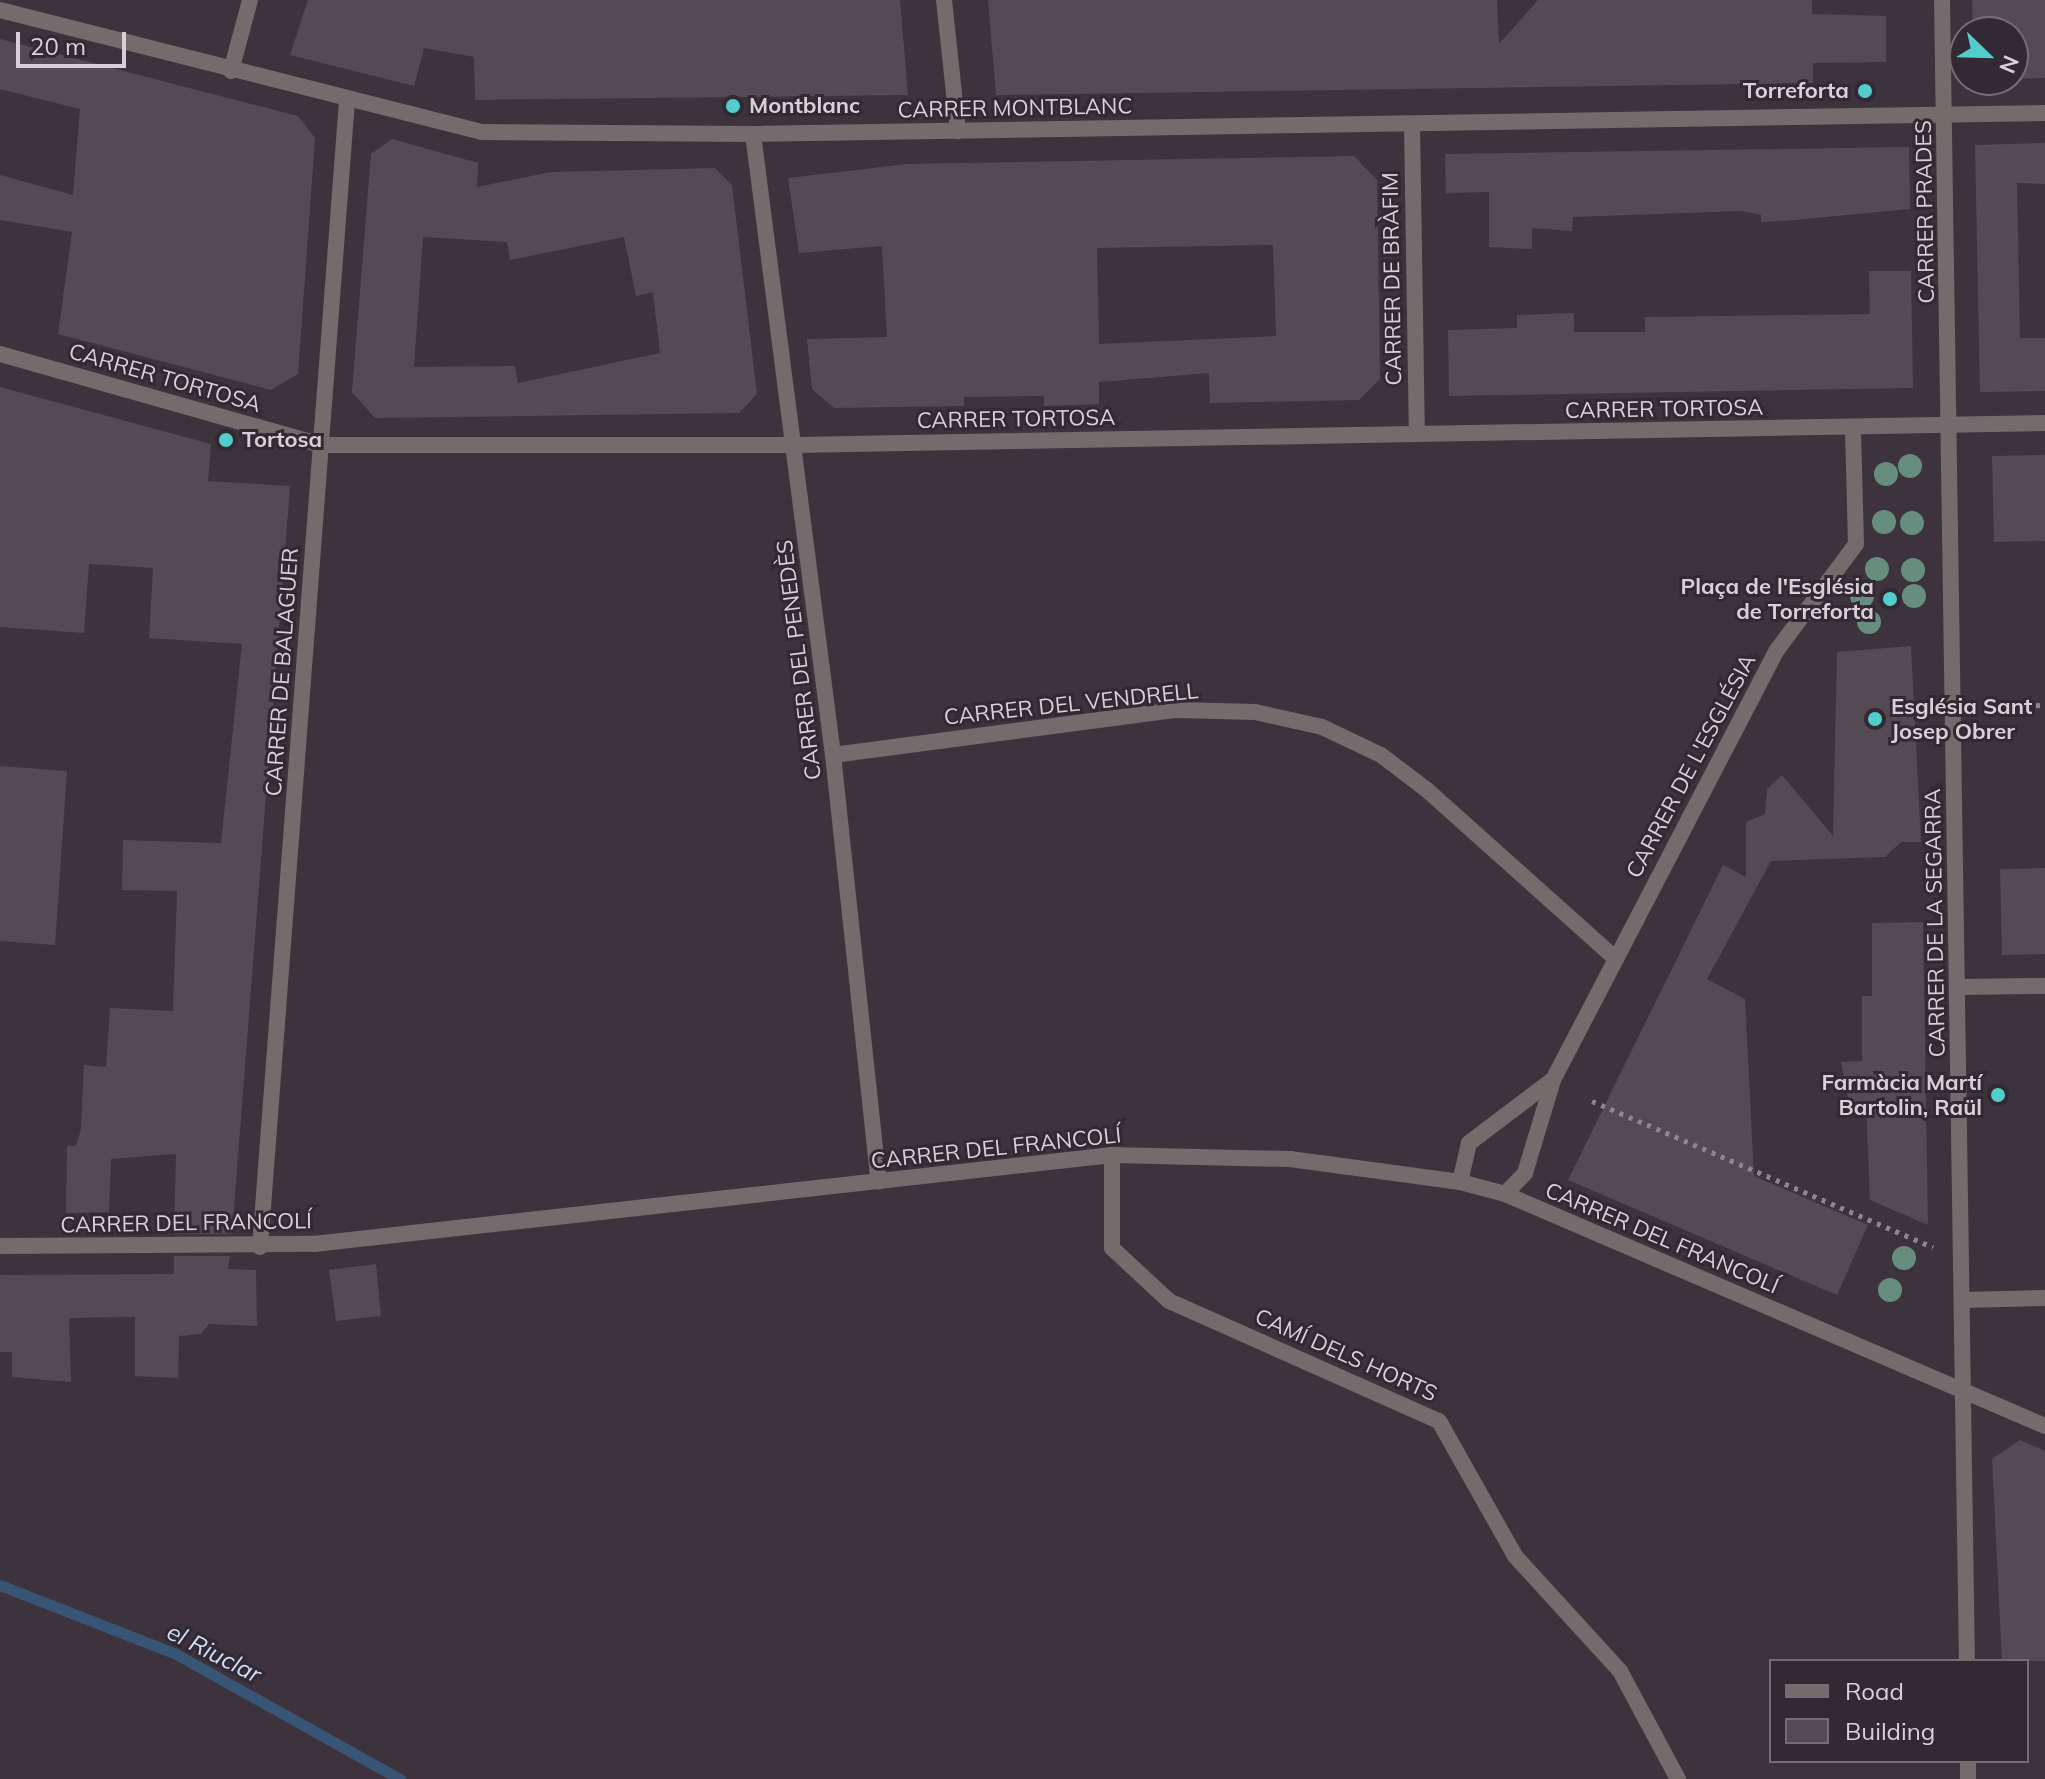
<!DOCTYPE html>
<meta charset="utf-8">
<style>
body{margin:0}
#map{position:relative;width:2045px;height:1779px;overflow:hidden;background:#3c333d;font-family:Mulish,sans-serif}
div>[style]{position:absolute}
.stream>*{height:11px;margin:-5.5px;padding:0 5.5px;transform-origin:5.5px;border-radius:5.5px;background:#395576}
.building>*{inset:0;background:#544a54}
.path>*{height:5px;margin-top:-2.5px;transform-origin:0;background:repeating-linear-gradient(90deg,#8d858d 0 4px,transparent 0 10px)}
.street>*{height:16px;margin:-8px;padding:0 8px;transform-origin:8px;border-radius:8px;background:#736c6c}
.trees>*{width:24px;height:24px;margin:-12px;border-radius:50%;background:#668d7d}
.dots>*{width:22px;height:22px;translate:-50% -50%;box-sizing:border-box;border:4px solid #322932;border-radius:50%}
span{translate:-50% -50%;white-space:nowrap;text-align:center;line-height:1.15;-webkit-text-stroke:6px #322932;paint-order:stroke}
.poi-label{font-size:22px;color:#d7d1d7;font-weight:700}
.right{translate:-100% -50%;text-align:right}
.left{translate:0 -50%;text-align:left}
.street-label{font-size:22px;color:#d7d1d7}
.water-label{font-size:24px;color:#ccdff6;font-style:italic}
.legend{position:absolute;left:1769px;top:1659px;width:260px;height:104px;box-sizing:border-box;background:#322932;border:2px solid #746c74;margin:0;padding:10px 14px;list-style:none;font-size:24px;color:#d7d1d7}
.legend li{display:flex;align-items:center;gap:16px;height:40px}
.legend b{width:40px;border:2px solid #746c74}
.north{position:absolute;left:1949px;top:16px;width:80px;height:80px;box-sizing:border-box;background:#322932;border:2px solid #746c74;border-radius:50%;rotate:113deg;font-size:22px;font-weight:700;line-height:32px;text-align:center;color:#d7d1d7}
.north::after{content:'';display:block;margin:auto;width:28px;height:36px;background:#53cdcb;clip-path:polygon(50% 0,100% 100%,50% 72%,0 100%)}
.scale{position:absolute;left:16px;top:32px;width:110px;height:36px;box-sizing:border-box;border:4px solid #d7d1d7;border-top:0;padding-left:10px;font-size:24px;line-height:28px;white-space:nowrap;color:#d7d1d7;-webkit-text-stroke:6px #322932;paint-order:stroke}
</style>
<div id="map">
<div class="stream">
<i style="left:0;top:1585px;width:189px;rotate:21.4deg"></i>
<i style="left:176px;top:1654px;width:257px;rotate:29.2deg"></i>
</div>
<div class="building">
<i style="clip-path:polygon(308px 0,900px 0,908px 95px,475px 100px,474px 57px,424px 48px,414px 86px,290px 55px)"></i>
<i style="clip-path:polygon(988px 0,1497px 0,1499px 44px,1538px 0,1812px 0,1812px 14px,1886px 16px,1886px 62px,1813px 63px,1813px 83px,996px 95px)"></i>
<i style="clip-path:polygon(1972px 0,2045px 0,2045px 78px,2013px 79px,2013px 32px,1973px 32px)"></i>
<i style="clip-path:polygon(0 39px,298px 116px,315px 138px,298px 374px,271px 390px,58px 334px,72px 232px,0 220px,0 175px,73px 195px,80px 109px,0 89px)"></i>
<i style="clip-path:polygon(evenodd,392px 139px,478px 163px,477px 187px,551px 172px,715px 168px,732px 185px,757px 394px,739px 413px,375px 418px,352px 392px,371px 154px,392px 139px,423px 237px,507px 242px,510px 260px,624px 237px,636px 296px,653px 292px,660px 353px,518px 383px,515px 366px,414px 367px,423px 237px)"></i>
<i style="clip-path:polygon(2045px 143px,2045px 184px,2017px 183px,2020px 338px,2045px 338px,2045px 391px,1980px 392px,1975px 145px)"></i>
<i style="clip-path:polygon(1909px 147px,1910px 209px,1784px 221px,1761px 222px,1761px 215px,1742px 211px,1573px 217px,1572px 231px,1532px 228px,1532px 249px,1489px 247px,1489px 192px,1446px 193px,1445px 154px)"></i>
<i style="clip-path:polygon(evenodd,1354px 156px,1377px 180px,1380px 379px,1359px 400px,1210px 403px,1209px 373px,1099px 382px,1099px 404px,1044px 406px,1044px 396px,964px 397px,964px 406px,834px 408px,812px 389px,807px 339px,887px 337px,882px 246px,799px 253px,788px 178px,907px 164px,1354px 156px,1273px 245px,1276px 336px,1099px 344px,1097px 248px,1273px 245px)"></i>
<i style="clip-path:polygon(1869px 271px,1911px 271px,1913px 388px,1449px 396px,1448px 330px,1517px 328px,1517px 315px,1574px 313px,1574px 332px,1645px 332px,1645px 317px,1870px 314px)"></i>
<i style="clip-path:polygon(0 387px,211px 444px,208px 481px,290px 486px,232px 1234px,174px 1234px,176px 1154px,111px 1159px,109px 1212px,66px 1213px,67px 1146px,76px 1146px,81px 1129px,84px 1065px,106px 1067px,110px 1008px,173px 1011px,177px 891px,122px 890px,123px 840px,221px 843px,242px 644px,149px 638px,153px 568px,89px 564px,84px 633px,0 627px)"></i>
<i style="clip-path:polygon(2045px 455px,2045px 541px,1994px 542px,1992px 456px)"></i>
<i style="clip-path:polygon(1911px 646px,1921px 842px,1901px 842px,1885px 857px,1771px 861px,1707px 979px,1745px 999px,1754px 1176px,1868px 1225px,1837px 1295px,1568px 1180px,1723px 865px,1746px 877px,1746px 822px,1765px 814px,1767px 789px,1782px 775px,1833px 836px,1837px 652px)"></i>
<i style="clip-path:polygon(0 766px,67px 771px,55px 945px,0 941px)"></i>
<i style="clip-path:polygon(2045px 868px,2045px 954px,2002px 955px,2000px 869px)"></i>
<i style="clip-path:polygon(1923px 922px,1928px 1225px,1870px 1200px,1866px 1104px,1849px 1104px,1841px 1062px,1862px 1061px,1862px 996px,1872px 996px,1872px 923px)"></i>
<i style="clip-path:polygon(174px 1256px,230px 1256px,228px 1269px,256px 1270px,257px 1326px,209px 1324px,201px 1334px,179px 1336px,178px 1378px,135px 1376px,135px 1317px,69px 1318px,71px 1382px,12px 1377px,12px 1352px,0 1352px,0 1275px,174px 1274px)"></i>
<i style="clip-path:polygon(376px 1264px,381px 1316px,336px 1321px,329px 1270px)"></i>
<i style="clip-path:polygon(2020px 1440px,2045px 1451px,2045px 1661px,2002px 1661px,1992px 1459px)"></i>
</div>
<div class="path">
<i style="left:1986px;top:706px;width:59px;rotate:-1deg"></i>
<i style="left:1592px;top:1101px;width:371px;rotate:23.2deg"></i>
</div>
<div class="street">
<i style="left:944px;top:0;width:132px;rotate:83.9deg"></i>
<i style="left:1942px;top:0;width:1661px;rotate:89.14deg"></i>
<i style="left:0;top:10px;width:497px;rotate:14.2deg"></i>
<i style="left:482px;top:132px;width:271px;rotate:0.4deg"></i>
<i style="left:753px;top:134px;width:1292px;rotate:-0.93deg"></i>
<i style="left:231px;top:71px;width:73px;rotate:-75deg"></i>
<i style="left:1412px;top:124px;width:310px;rotate:89.1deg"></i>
<i style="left:753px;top:134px;width:626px;rotate:82.66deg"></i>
<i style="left:833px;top:755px;width:429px;rotate:83.9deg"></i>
<i style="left:0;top:354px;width:335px;rotate:15.8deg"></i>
<i style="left:322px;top:445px;width:473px"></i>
<i style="left:795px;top:445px;width:1250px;rotate:-1.01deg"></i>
<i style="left:833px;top:755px;width:346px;rotate:-7.5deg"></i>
<i style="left:1176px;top:710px;width:79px;rotate:1.5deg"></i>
<i style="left:1255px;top:712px;width:69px;rotate:12.6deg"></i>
<i style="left:1322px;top:727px;width:65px;rotate:25.4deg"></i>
<i style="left:1381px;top:755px;width:58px;rotate:37.3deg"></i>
<i style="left:1427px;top:790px;width:252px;rotate:41.8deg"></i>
<i style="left:1957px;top:987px;width:88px;rotate:-0.7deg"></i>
<i style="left:1112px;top:1155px;width:93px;rotate:90deg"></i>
<i style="left:1112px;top:1248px;width:78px;rotate:42.9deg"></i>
<i style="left:1169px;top:1301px;width:295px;rotate:24deg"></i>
<i style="left:1439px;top:1421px;width:155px;rotate:60.6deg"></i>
<i style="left:1515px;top:1556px;width:156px;rotate:47.6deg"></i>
<i style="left:1620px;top:1671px;width:123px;rotate:61.8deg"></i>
<i style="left:1460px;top:1182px;width:40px;rotate:-77deg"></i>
<i style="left:1469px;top:1143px;width:103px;rotate:-37.1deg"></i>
<i style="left:1505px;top:1194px;width:29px;rotate:-46deg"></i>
<i style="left:1525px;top:1173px;width:97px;rotate:-73.2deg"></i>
<i style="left:1553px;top:1080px;width:485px;rotate:-62.5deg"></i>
<i style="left:1777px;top:650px;width:132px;rotate:-53.3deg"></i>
<i style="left:1856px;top:544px;width:116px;rotate:-91.5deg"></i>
<i style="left:0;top:1246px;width:314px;rotate:-0.4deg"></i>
<i style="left:314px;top:1244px;width:803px;rotate:-6.36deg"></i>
<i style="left:1112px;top:1155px;width:178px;rotate:1.3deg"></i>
<i style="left:1290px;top:1159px;width:172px;rotate:7.7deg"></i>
<i style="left:1460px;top:1182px;width:47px;rotate:14.9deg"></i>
<i style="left:1505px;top:1194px;width:588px;rotate:23.25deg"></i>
<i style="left:260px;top:1247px;width:1150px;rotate:-85.66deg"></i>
<i style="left:1963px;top:1300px;width:82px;rotate:-1.4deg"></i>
<i style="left:1968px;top:1761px;width:18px;rotate:90deg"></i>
</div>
<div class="trees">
<i style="left:1910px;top:466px"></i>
<i style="left:1886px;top:474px"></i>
<i style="left:1884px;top:522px"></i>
<i style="left:1912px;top:523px"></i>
<i style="left:1877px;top:569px"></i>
<i style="left:1913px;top:570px"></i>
<i style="left:1862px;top:596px"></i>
<i style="left:1914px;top:596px"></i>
<i style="left:1869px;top:622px"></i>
<i style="left:1904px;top:1258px"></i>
<i style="left:1890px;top:1290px"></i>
</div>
<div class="dots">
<i style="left:1865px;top:91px;background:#53cdcb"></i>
<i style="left:733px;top:106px;background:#53cdcb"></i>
<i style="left:226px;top:440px;background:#53cdcb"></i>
<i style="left:1890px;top:599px;background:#53cdcb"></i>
<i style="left:1875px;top:719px;background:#53cdcb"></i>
<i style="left:1998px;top:1095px;background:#53cdcb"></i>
</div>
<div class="poi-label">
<span class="right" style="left:1849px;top:91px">Torreforta</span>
<span class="left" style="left:749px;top:106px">Montblanc</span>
<span class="left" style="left:242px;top:440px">Tortosa</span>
<span class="right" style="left:1874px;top:599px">Plaça de l'Església<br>de Torreforta</span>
<span class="left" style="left:1891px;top:719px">Església Sant<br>Josep Obrer</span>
<span class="right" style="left:1982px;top:1095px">Farmàcia Martí<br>Bartolin, Raül</span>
</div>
<div class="street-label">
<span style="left:1015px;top:108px;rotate:-1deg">CARRER MONTBLANC</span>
<span style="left:1925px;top:212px;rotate:-91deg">CARRER PRADES</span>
<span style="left:1392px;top:279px;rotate:-91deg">CARRER DE BRÀFIM</span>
<span style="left:165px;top:378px;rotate:16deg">CARRER TORTOSA</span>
<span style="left:1664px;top:409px;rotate:-1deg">CARRER TORTOSA</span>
<span style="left:1016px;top:419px;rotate:-1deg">CARRER TORTOSA</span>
<span style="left:799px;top:660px;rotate:-97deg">CARRER DEL PENEDÈS</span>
<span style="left:282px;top:672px;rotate:-86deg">CARRER DE BALAGUER</span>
<span style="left:1071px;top:704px;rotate:-6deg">CARRER DEL VENDRELL</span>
<span style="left:1691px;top:766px;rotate:-62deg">CARRER DE L'ESGLÉSIA</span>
<span style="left:1935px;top:923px;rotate:-91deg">CARRER DE LA SEGARRA</span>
<span style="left:996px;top:1148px;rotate:-6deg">CARRER DEL FRANCOLÍ</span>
<span style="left:186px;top:1223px;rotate:-1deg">CARRER DEL FRANCOLÍ</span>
<span style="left:1662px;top:1238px;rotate:23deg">CARRER DEL FRANCOLÍ</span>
<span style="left:1346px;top:1355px;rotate:24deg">CAMÍ DELS HORTS</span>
</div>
<div class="water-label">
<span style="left:214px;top:1653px;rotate:27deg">el Riuclar</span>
</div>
<ul class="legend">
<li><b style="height:10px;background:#736c6c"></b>Road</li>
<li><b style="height:22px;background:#544a54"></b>Building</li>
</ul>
<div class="north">N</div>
<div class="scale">20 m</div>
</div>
